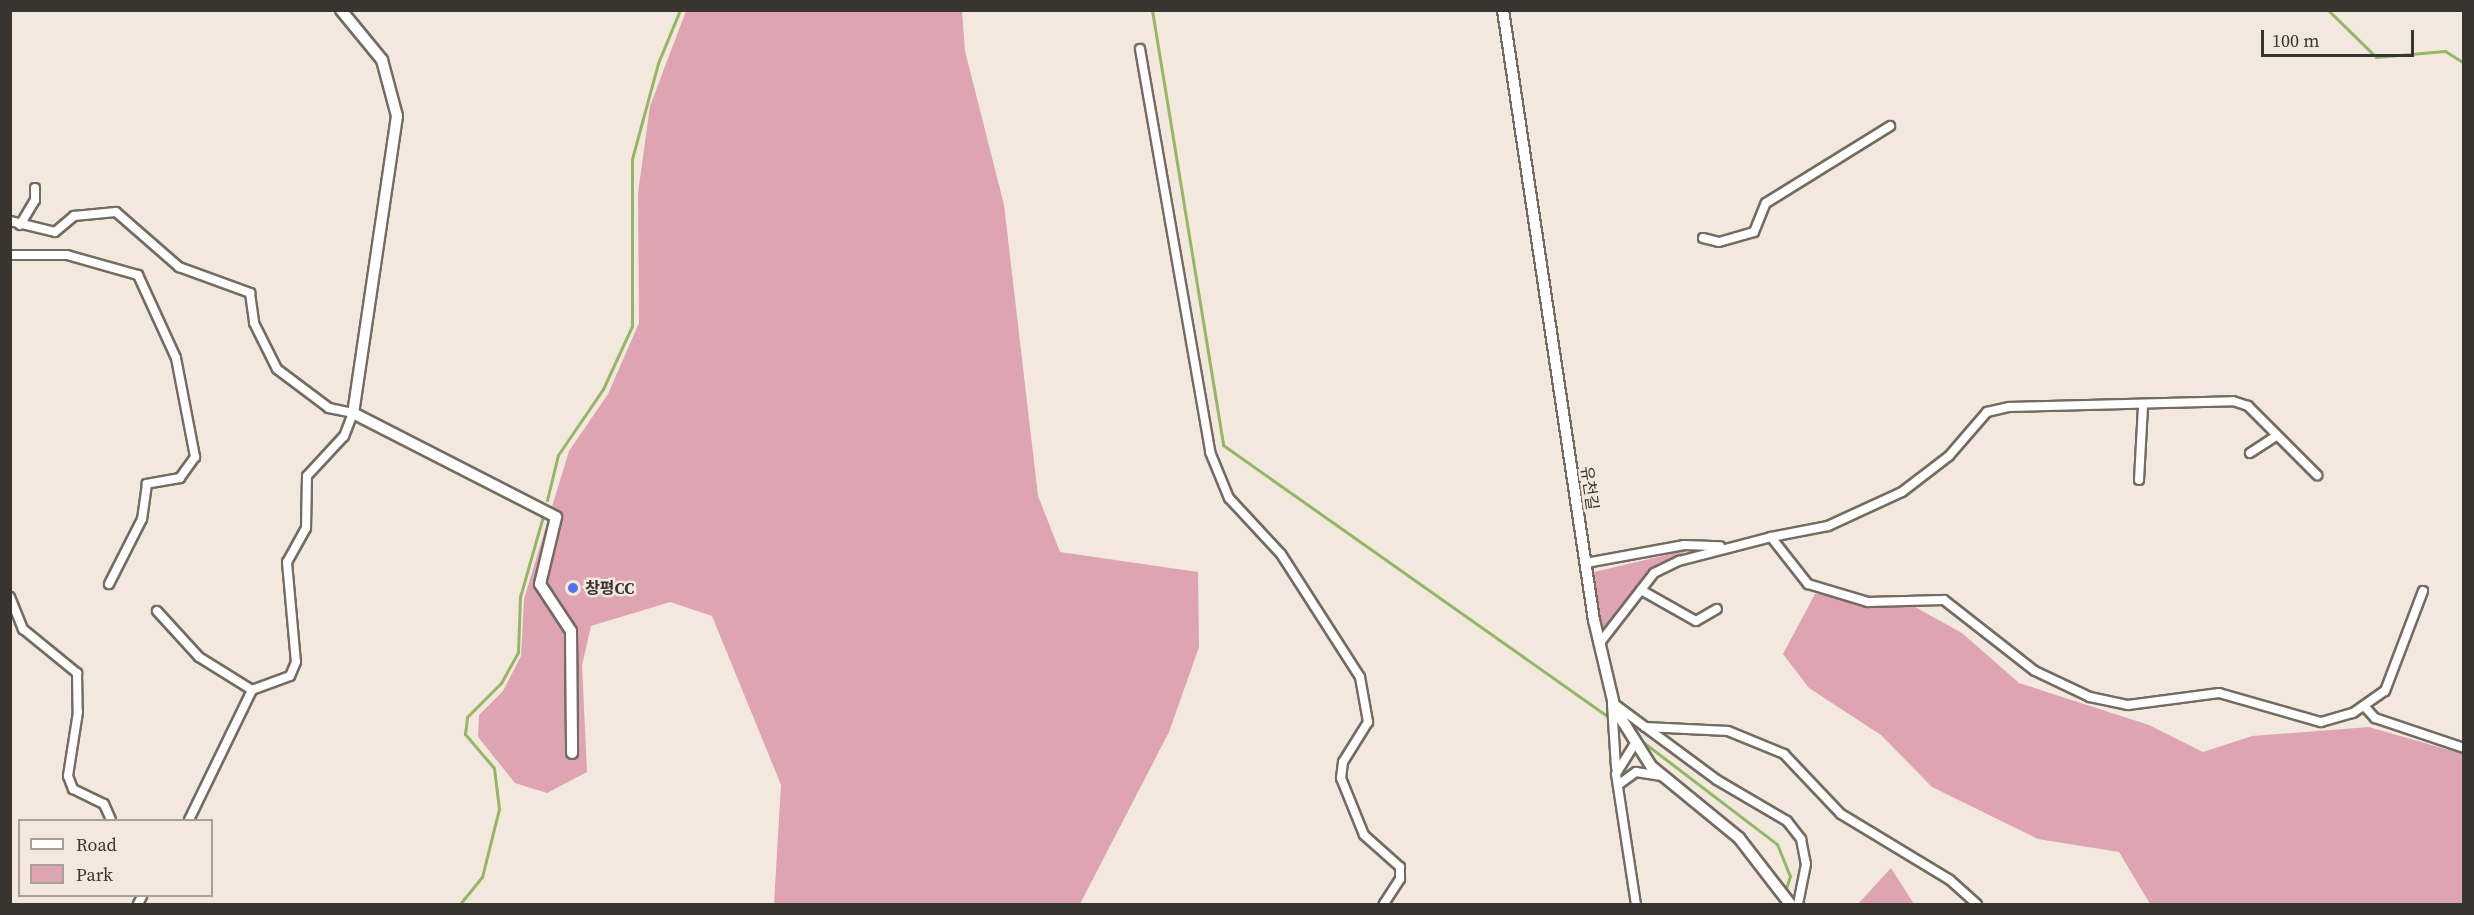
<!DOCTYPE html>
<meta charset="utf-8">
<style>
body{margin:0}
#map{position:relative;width:2474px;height:915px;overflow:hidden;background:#f2e8de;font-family:"Source Serif 4","Noto Sans KR",serif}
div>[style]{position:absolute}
.green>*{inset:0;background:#dea4b1}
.stream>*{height:3px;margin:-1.5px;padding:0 1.5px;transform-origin:1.5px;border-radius:1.5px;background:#94b765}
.roads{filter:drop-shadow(2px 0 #746b62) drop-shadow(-2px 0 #746b62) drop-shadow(0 2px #746b62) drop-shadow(0 -2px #746b62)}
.minor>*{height:8px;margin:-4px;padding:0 4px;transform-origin:4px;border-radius:4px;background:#fff}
.tertiary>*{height:10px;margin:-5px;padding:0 5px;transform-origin:5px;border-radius:5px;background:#fff}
.dots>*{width:16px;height:16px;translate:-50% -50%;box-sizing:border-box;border:3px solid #f2e8de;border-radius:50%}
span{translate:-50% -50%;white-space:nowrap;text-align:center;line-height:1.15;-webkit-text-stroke:5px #f2e8de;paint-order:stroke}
.street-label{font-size:16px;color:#383430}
.poi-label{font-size:16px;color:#383430;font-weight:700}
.left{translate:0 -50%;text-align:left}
.frame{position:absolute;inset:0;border:12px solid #383430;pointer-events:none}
.legend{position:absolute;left:18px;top:819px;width:195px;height:78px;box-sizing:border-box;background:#f2e8de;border:2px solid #a8a098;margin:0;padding:8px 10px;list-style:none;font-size:18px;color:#383430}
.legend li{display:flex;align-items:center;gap:12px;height:30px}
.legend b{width:30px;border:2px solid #a8a098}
.scale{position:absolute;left:2261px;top:30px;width:153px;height:27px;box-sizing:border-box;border:3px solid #383430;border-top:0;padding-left:8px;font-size:18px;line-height:21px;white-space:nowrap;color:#383430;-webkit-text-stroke:4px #f2e8de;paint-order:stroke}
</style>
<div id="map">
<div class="green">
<i style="clip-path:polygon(686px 11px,962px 11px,965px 51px,1004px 205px,1038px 496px,1060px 552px,1198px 572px,1199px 647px,1169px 732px,1080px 904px,774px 904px,781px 785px,712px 616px,670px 602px,591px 626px,582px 665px,587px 772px,547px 793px,515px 783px,478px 737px,479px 715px,503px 691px,521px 656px,524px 599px,569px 451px,608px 394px,639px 323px,638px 193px,650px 106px)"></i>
<i style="clip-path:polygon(1688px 550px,1649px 573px,1602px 635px,1594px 572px)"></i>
<i style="clip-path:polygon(1815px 594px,1895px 596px,1962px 633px,2019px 683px,2149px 725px,2203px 752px,2252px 736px,2369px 727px,2463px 754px,2463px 904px,2150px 904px,2119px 852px,2038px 839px,1932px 787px,1881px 735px,1809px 688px,1783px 654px)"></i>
<i style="clip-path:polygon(1891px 868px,1914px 904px,1858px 904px)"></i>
</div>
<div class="stream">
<i style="left:1152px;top:10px;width:441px;rotate:80.7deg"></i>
<i style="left:1223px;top:445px;width:470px;rotate:35.2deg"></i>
<i style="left:2328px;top:10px;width:67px;rotate:44.4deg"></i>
<i style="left:2376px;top:57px;width:69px;rotate:-5deg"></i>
<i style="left:2445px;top:51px;width:22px;rotate:32deg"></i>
<i style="left:547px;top:500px;width:46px;rotate:-76.3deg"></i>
<i style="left:558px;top:455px;width:80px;rotate:-55.7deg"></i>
<i style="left:603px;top:389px;width:69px;rotate:-65.3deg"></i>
<i style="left:632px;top:326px;width:167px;rotate:-90deg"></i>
<i style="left:632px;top:159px;width:99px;rotate:-74.8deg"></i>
<i style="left:658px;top:63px;width:57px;rotate:-67.5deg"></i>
<i style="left:1639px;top:739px;width:173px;rotate:37.3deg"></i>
<i style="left:1777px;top:844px;width:35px;rotate:68deg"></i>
<i style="left:1790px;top:876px;width:16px;rotate:108deg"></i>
<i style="left:460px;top:904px;width:35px;rotate:-51deg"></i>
<i style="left:482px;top:877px;width:70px;rotate:-76deg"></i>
<i style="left:499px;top:809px;width:41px;rotate:-97deg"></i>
<i style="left:494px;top:768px;width:45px;rotate:-130.5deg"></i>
<i style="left:465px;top:734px;width:17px;rotate:-83deg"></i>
<i style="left:467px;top:717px;width:48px;rotate:-45deg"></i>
<i style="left:501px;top:683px;width:35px;rotate:-61deg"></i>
<i style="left:518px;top:652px;width:55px;rotate:-87.9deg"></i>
<i style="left:520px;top:597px;width:84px;rotate:-74.1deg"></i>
</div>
<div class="roads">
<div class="minor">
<i style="left:1140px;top:49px;width:409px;rotate:80.1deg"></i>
<i style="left:1210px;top:452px;width:50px;rotate:67.6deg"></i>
<i style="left:1229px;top:498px;width:76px;rotate:47.1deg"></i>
<i style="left:1281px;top:554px;width:146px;rotate:57.3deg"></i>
<i style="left:1360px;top:677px;width:46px;rotate:79.9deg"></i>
<i style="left:1368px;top:722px;width:47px;rotate:122deg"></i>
<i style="left:1343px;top:762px;width:16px;rotate:97deg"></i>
<i style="left:1341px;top:778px;width:61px;rotate:68deg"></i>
<i style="left:1364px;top:835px;width:48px;rotate:41.6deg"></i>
<i style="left:1400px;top:867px;width:12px;rotate:90deg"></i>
<i style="left:1400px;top:879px;width:30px;rotate:123deg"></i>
<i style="left:10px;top:221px;width:46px;rotate:13.7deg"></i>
<i style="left:55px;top:232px;width:25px;rotate:-40deg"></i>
<i style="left:74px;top:216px;width:42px;rotate:-5.4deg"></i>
<i style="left:116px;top:212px;width:84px;rotate:41.1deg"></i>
<i style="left:179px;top:267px;width:76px;rotate:20.1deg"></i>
<i style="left:250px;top:293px;width:30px;rotate:82deg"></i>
<i style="left:254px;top:323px;width:51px;rotate:63.4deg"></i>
<i style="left:277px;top:369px;width:65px;rotate:36.9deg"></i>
<i style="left:329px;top:408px;width:25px;rotate:12deg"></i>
<i style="left:353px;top:413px;width:25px;rotate:111deg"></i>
<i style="left:344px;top:436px;width:54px;rotate:132.8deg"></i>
<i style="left:307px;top:476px;width:52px;rotate:91.1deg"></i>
<i style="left:306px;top:528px;width:39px;rotate:119deg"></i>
<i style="left:287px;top:562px;width:100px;rotate:84.9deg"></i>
<i style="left:296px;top:662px;width:15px;rotate:113deg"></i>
<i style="left:290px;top:676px;width:40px;rotate:159.8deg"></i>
<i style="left:252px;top:690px;width:144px;rotate:115.9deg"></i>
<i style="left:20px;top:225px;width:29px;rotate:-59deg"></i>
<i style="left:35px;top:200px;width:12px;rotate:-90deg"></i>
<i style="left:1703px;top:238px;width:16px;rotate:14deg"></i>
<i style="left:1719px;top:242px;width:36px;rotate:-16deg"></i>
<i style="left:1754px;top:232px;width:31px;rotate:-68deg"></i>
<i style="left:1766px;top:203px;width:146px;rotate:-31.8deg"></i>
<i style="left:10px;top:255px;width:57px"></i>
<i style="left:67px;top:255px;width:74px;rotate:15.7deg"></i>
<i style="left:138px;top:275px;width:91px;rotate:65.4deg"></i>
<i style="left:176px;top:358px;width:101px;rotate:79.1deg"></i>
<i style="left:195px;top:457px;width:26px;rotate:126deg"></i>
<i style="left:180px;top:478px;width:34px;rotate:170deg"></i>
<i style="left:147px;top:484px;width:35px;rotate:98deg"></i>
<i style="left:142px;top:519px;width:73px;rotate:116.9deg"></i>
<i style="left:2250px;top:453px;width:30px;rotate:-33deg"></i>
<i style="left:2139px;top:480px;width:73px;rotate:-86.9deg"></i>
<i style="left:1771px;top:537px;width:58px;rotate:-10.9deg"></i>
<i style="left:1828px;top:526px;width:81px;rotate:-24.7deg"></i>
<i style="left:1902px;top:492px;width:59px;rotate:-37.5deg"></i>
<i style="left:1949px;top:456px;width:58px;rotate:-49.2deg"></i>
<i style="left:1987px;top:412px;width:23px;rotate:-13deg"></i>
<i style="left:2009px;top:407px;width:224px;rotate:-1.5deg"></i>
<i style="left:2233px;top:401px;width:16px;rotate:18deg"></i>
<i style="left:2248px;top:406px;width:98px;rotate:45deg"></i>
<i style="left:1586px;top:563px;width:100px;rotate:-10.4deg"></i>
<i style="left:1684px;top:545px;width:36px;rotate:2deg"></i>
<i style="left:1641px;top:590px;width:63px;rotate:29.4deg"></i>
<i style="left:1696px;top:621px;width:24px;rotate:-30deg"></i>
<i style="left:10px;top:597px;width:35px;rotate:68deg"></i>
<i style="left:23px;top:629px;width:70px;rotate:39.2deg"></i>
<i style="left:77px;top:673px;width:39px;rotate:89deg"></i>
<i style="left:78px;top:712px;width:65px;rotate:98.9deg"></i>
<i style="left:68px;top:776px;width:14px;rotate:69deg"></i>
<i style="left:73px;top:789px;width:34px;rotate:26deg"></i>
<i style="left:104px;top:804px;width:17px;rotate:66deg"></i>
<i style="left:157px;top:611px;width:62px;rotate:47.6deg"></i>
<i style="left:199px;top:657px;width:62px;rotate:31.9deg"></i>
<i style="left:1599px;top:644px;width:90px;rotate:-52.2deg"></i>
<i style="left:1654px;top:573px;width:28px;rotate:-26deg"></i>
<i style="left:1679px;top:561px;width:95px;rotate:-14.6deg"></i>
<i style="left:1771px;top:537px;width:60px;rotate:51.8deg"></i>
<i style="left:1808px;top:584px;width:63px;rotate:16.7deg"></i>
<i style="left:1868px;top:602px;width:76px;rotate:-1.5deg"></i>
<i style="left:1944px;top:600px;width:115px;rotate:38deg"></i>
<i style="left:2035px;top:671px;width:61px;rotate:25.3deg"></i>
<i style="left:2090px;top:697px;width:39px;rotate:12deg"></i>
<i style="left:2128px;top:705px;width:92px;rotate:-7.5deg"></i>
<i style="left:2219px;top:693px;width:106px;rotate:15.9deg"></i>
<i style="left:2321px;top:722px;width:33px;rotate:-16deg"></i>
<i style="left:2353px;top:713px;width:39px;rotate:-35deg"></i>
<i style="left:2385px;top:691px;width:107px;rotate:-69.2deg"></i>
<i style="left:1613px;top:703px;width:129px;rotate:36.5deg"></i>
<i style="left:1717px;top:780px;width:81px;rotate:30.4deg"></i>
<i style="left:1787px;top:821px;width:23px;rotate:52deg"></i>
<i style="left:1801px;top:839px;width:25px;rotate:79deg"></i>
<i style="left:1806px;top:864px;width:41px;rotate:101.3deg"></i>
<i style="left:1612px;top:704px;width:64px;rotate:86.4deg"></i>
<i style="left:2365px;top:707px;width:15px;rotate:48deg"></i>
<i style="left:2375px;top:718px;width:94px;rotate:18.6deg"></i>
<i style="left:1645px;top:727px;width:83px;rotate:2.8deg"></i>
<i style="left:1728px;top:731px;width:61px;rotate:22.3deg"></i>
<i style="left:1784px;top:754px;width:83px;rotate:46.5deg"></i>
<i style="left:1841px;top:814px;width:127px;rotate:31.2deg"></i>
<i style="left:1950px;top:880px;width:36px;rotate:42deg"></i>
<i style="left:1634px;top:745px;width:34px;rotate:122deg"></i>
<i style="left:1616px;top:774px;width:132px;rotate:81.3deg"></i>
<i style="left:1618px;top:785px;width:22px;rotate:-36deg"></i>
<i style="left:1636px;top:772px;width:24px;rotate:9deg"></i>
<i style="left:138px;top:904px;width:9px;rotate:-63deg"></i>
</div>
<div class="tertiary">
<i style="left:341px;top:10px;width:65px;rotate:50.6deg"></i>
<i style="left:382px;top:60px;width:58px;rotate:75deg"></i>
<i style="left:397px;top:116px;width:300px;rotate:98.4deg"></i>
<i style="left:353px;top:413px;width:228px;rotate:27.1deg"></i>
<i style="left:556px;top:517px;width:69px;rotate:103.4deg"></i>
<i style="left:540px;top:584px;width:56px;rotate:56.6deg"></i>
<i style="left:571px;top:631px;width:122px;rotate:89.5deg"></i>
<i style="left:1503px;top:10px;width:617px;rotate:81.52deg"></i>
<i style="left:1594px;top:620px;width:91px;rotate:76.7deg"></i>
<i style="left:1615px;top:709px;width:67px;rotate:57.7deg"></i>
<i style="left:1651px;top:766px;width:114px;rotate:39.3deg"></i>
<i style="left:1739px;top:838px;width:83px;rotate:52.3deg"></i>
</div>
</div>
<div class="dots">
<i style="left:573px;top:588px;background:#5971e7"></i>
</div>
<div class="street-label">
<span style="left:1590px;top:488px;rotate:82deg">유천길</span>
</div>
<div class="poi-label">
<span class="left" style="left:585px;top:588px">창평CC</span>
</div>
<div class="frame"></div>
<ul class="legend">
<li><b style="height:8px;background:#fff"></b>Road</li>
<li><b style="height:16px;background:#dea4b1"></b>Park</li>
</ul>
<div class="scale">100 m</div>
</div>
